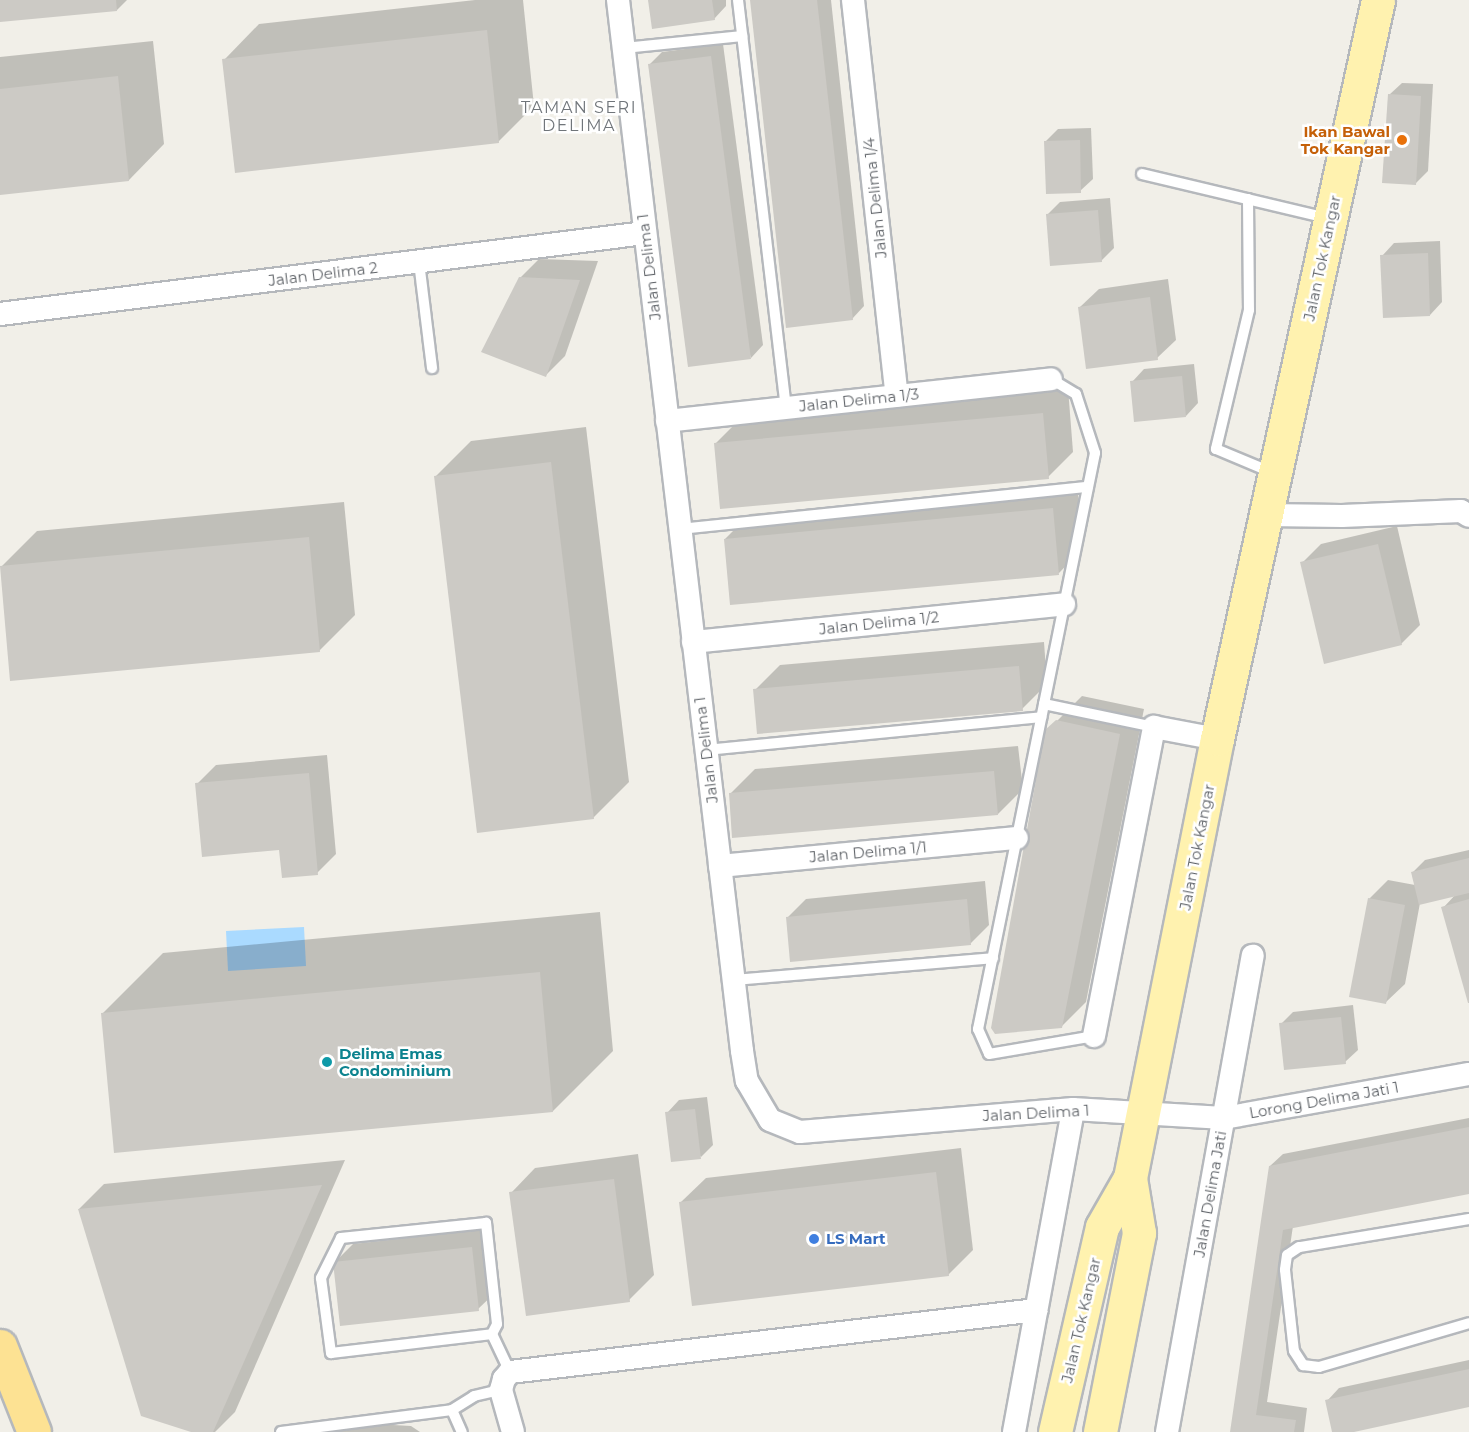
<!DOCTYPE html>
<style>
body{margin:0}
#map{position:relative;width:1469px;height:1432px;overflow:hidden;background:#f1efe8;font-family:Montserrat,sans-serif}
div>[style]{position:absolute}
.water>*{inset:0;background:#aadaff}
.shadow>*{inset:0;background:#0003}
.building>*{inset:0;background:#cccac5}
.roads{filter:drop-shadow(2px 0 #b5b8bc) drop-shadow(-2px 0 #b5b8bc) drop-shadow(0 2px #b5b8bc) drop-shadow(0 -2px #b5b8bc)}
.lane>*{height:10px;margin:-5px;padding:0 5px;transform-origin:5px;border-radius:5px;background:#fff}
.street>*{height:22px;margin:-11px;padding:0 11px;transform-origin:11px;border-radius:11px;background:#fff}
.primary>*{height:33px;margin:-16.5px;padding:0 16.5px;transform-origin:16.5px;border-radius:16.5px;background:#fff2af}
.highway>*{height:33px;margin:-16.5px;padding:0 16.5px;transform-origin:16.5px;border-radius:16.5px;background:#fde293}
.dots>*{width:16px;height:16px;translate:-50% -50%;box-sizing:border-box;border:3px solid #fff;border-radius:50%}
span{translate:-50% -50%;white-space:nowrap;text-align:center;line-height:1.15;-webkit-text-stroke:5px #fff;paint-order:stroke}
.food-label{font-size:15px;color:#c56008;font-weight:700}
.right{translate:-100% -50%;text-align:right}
.street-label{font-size:15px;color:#5f6368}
.culture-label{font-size:15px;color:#0d838f;font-weight:700}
.left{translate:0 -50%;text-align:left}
.shop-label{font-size:15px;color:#366cbe;font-weight:700}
.neighbourhood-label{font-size:16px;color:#70757a;letter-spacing:1.5px}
</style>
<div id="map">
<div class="water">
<i style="clip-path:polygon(304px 927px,306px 966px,228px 971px,226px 931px)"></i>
</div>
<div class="shadow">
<i style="clip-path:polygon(0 0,127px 0,117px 10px,0 21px)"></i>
<i style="clip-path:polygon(475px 0,523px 0,534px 106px,498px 142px,224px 60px,259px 24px)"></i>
<i style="clip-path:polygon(649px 0,726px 0,726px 6px,714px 19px)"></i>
<i style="clip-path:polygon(751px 0,831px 0,864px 306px,852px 319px)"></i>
<i style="clip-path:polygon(153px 41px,164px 144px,129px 180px,0 194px,0 57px)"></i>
<i style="clip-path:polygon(723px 44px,763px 345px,751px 358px,649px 65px,662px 52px)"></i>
<i style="clip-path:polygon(1402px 83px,1433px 84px,1428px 171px,1415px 184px,1389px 95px)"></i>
<i style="clip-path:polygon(1091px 128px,1093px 179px,1080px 191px,1046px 141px,1058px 129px)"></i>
<i style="clip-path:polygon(1110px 198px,1114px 248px,1101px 261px,1048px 214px,1060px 202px)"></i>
<i style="clip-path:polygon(1440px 241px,1442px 302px,1430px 315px,1382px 256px,1394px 243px)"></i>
<i style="clip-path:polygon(539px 259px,598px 261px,565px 356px,546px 375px,520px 278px)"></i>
<i style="clip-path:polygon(1168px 279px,1176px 340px,1157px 358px,1080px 307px,1099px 289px)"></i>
<i style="clip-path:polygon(1194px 364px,1198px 403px,1186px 416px,1132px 382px,1144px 369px)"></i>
<i style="clip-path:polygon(1068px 388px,1073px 452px,1048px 477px,716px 443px,741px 418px)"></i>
<i style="clip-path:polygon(586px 427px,629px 782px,593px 818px,435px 477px,471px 441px)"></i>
<i style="clip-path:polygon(1077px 484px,1083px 548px,1059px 573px,725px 539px,750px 514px)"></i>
<i style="clip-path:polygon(344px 502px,355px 615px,319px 651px,1px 567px,37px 531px)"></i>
<i style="clip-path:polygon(1397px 526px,1420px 625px,1401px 644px,1302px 563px,1321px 544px)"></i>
<i style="clip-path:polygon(1044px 642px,1047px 684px,1022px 709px,755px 690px,780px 665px)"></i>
<i style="clip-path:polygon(1082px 696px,1144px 709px,1086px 1002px,1061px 1027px,1047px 731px)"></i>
<i style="clip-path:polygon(1018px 746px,1023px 789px,998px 814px,730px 794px,755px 769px)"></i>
<i style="clip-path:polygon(327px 755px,336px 854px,317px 873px,197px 784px,216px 765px)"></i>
<i style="clip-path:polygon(1469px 850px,1469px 1000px,1443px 908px,1456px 894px,1420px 903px,1405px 984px,1386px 1002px,1369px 899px,1388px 880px,1415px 885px,1412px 873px,1425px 860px)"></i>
<i style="clip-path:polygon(985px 881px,989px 925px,970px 944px,787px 918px,806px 899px)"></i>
<i style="clip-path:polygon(600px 912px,613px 1051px,553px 1111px,103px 1013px,163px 953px)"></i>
<i style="clip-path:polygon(1353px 1005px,1358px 1050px,1345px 1062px,1281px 1024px,1293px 1012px)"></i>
<i style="clip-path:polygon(707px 1097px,713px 1145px,701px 1157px,667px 1113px,679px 1100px)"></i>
<i style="clip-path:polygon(1469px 1118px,1469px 1192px,1293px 1226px,1267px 1402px,1307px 1408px,1304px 1432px,1231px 1432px,1270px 1166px,1283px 1154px)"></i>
<i style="clip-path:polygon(961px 1148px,973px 1250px,948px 1275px,681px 1202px,706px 1178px)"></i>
<i style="clip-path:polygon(638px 1154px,654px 1275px,629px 1300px,511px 1193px,535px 1168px)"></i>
<i style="clip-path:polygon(345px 1160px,235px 1412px,215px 1432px,195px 1432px,79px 1209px,104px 1184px)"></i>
<i style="clip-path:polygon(490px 1229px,497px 1291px,478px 1309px,334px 1263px,353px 1244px)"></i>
<i style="clip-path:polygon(1469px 1360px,1469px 1405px,1347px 1432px,1333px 1432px,1327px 1401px,1339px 1388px)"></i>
<i style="clip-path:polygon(358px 1423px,411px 1426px,420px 1432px,336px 1432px)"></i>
</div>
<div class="building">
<i style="clip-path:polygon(0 0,116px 0,117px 11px,0 22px)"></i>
<i style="clip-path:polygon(648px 0,712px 0,715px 20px,652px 29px)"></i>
<i style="clip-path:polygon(750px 0,817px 0,853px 320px,786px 328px)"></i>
<i style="clip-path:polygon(487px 30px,499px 143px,235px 173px,222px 59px)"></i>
<i style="clip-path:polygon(711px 56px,751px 359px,688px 367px,648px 64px)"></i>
<i style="clip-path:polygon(118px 76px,129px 181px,0 195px,0 89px)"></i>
<i style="clip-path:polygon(1388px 94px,1421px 96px,1416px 185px,1382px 183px)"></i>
<i style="clip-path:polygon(1080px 140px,1081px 193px,1046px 194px,1044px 141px)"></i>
<i style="clip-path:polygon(1098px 210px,1102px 262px,1050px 266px,1046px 214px)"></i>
<i style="clip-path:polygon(1428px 253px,1430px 316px,1383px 318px,1380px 255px)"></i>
<i style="clip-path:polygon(519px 277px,580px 280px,546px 377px,481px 352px)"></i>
<i style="clip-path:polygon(1150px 297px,1158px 360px,1086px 369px,1078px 307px)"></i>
<i style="clip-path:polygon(1182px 376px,1186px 417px,1134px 422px,1130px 381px)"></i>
<i style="clip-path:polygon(1043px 413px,1049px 479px,720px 509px,714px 443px)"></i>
<i style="clip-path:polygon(551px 462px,594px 819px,477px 833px,434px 476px)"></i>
<i style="clip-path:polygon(1053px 508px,1059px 575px,730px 605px,724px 539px)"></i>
<i style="clip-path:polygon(309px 537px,320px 652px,10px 681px,0 566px)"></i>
<i style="clip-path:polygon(1378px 544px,1402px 645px,1324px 664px,1300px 562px)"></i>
<i style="clip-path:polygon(1019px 666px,1023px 711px,757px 734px,753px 689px)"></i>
<i style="clip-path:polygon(1056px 720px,1120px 734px,1062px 1028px,995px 1034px,991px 1028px,1045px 730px)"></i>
<i style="clip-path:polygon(994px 771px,998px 815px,732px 838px,729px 793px)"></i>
<i style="clip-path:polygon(309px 773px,318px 875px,282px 878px,279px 850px,202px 857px,195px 783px)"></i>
<i style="clip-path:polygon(1469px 858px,1469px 893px,1419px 905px,1411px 872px)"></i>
<i style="clip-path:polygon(1368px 898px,1405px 905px,1386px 1004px,1349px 997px)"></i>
<i style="clip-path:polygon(967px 899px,971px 945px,790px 962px,786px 917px)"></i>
<i style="clip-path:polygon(1469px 899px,1469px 1003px,1468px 1003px,1441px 907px)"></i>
<i style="clip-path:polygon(540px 972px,553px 1112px,114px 1153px,101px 1013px)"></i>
<i style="clip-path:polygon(1341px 1017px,1346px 1064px,1284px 1070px,1279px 1023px)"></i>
<i style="clip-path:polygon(695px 1109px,701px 1159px,671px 1162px,665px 1112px)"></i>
<i style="clip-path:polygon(1469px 1127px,1469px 1194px,1283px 1230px,1256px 1415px,1296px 1420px,1294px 1432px,1230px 1432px,1269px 1166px)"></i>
<i style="clip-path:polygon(936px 1172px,949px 1276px,692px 1306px,679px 1202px)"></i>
<i style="clip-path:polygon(614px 1179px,630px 1302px,526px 1316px,509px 1192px)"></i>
<i style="clip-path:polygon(322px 1185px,213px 1432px,191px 1432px,141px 1416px,78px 1209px)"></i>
<i style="clip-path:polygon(472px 1247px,479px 1311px,340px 1326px,333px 1262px)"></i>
<i style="clip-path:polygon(1469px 1369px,1469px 1407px,1354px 1432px,1332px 1432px,1325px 1400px)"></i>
</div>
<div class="roads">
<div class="lane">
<i style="left:738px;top:0;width:411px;rotate:83.3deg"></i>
<i style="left:624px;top:48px;width:119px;rotate:-5.8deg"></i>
<i style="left:1142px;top:174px;width:190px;rotate:13.4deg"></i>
<i style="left:1248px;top:199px;width:111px;rotate:89.5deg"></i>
<i style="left:1249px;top:310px;width:143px;rotate:103.4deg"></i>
<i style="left:1216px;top:449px;width:60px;rotate:22.7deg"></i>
<i style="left:419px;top:262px;width:107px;rotate:83deg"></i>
<i style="left:1051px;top:379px;width:29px;rotate:31deg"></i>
<i style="left:1076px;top:394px;width:62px;rotate:72.1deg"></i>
<i style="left:1095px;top:453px;width:588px;rotate:101.48deg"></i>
<i style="left:978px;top:1029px;width:27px;rotate:66deg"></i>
<i style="left:989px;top:1054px;width:107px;rotate:-9.7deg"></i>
<i style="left:680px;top:529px;width:410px;rotate:-5.9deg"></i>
<i style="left:1044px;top:704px;width:112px;rotate:11.8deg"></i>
<i style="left:706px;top:750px;width:337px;rotate:-5.6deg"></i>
<i style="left:733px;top:980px;width:261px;rotate:-4.8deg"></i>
<i style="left:1469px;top:1219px;width:172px;rotate:170.6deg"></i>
<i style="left:1299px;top:1247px;width:14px;rotate:146deg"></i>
<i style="left:1287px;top:1255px;width:15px;rotate:98deg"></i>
<i style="left:1285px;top:1270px;width:81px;rotate:83.7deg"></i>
<i style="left:1294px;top:1351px;width:17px;rotate:57deg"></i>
<i style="left:1303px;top:1365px;width:16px;rotate:7deg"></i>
<i style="left:1319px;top:1367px;width:156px;rotate:-16.3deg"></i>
<i style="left:492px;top:1334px;width:11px;rotate:-63deg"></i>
<i style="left:497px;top:1324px;width:102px;rotate:-96.2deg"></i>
<i style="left:486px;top:1223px;width:146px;rotate:174.1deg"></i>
<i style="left:341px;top:1238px;width:45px;rotate:116.6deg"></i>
<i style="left:321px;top:1278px;width:76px;rotate:82.4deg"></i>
<i style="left:331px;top:1353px;width:162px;rotate:-6.7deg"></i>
<i style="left:492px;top:1334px;width:42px;rotate:64.7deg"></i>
<i style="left:452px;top:1410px;width:24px;rotate:66deg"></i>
<i style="left:281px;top:1432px;width:172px;rotate:-7.3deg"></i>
<i style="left:452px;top:1410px;width:26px;rotate:-32deg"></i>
<i style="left:474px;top:1396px;width:28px;rotate:-13deg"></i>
</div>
<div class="street">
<i style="left:618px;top:0;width:1058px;rotate:83.27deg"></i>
<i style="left:742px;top:1051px;width:30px;rotate:81deg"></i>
<i style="left:747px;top:1081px;width:45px;rotate:59.5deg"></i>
<i style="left:770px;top:1120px;width:32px;rotate:22deg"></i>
<i style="left:800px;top:1132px;width:274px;rotate:-4.8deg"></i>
<i style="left:1073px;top:1109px;width:151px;rotate:3.4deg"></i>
<i style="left:1224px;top:1118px;width:249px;rotate:-10.2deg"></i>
<i style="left:853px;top:0;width:398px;rotate:83.7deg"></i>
<i style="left:0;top:314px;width:650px;rotate:-7.16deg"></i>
<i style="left:667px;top:421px;width:386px;rotate:-6.2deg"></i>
<i style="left:1265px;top:515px;width:77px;rotate:0.7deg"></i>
<i style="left:1342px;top:516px;width:119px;rotate:-2.4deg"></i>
<i style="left:1461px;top:511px;width:9px;rotate:32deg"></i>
<i style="left:693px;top:642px;width:373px;rotate:-5.8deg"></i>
<i style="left:720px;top:866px;width:298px;rotate:-5.4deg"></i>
<i style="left:1094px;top:1036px;width:315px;rotate:-79deg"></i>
<i style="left:1154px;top:727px;width:64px;rotate:10.8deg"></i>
<i style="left:513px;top:1432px;width:44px;rotate:-105.9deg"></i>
<i style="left:501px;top:1390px;width:11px;rotate:-75deg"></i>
<i style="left:504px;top:1379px;width:9px;rotate:-49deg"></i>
<i style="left:510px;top:1372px;width:530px;rotate:-6.72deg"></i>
<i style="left:1014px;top:1432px;width:328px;rotate:-79.6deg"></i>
<i style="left:1167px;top:1432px;width:484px;rotate:-79.8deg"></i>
</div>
<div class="primary">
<i style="left:1055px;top:1432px;width:210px;rotate:-77.1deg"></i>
<i style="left:1102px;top:1227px;width:56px;rotate:-60.3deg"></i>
<i style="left:1130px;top:1178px;width:448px;rotate:-78.8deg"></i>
<i style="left:1217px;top:739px;width:756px;rotate:-77.71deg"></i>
<i style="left:1100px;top:1432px;width:203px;rotate:-78.9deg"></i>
<i style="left:1139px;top:1233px;width:56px;rotate:-99.3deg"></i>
</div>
<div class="highway">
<i style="left:0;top:1346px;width:92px;rotate:68.4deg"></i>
</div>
</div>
<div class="dots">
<i style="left:1402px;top:140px;background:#e8710a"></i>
<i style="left:327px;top:1062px;background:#0f9aa8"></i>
<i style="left:814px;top:1239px;background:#3f7fe0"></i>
</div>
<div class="food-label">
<span class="right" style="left:1390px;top:140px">Ikan Bawal<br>Tok Kangar</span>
</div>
<div class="street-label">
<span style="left:875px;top:198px;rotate:-96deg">Jalan Delima 1/4</span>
<span style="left:1322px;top:258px;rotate:-78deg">Jalan Tok Kangar</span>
<span style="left:649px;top:267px;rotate:-97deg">Jalan Delima 1</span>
<span style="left:323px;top:274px;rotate:-7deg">Jalan Delima 2</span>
<span style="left:859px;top:400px;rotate:-6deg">Jalan Delima 1/3</span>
<span style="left:879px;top:623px;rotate:-6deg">Jalan Delima 1/2</span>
<span style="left:706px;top:750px;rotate:-97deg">Jalan Delima 1</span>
<span style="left:1197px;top:847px;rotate:-79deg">Jalan Tok Kangar</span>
<span style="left:868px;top:852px;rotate:-5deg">Jalan Delima 1/1</span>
<span style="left:1324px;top:1100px;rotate:-10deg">Lorong Delima Jati 1</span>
<span style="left:1036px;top:1113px;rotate:-3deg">Jalan Delima 1</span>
<span style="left:1210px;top:1194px;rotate:-80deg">Jalan Delima Jati</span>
<span style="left:1081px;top:1320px;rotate:-77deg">Jalan Tok Kangar</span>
</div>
<div class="culture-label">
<span class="left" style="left:339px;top:1062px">Delima Emas<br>Condominium</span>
</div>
<div class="shop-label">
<span class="left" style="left:826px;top:1239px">LS Mart</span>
</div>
<div class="neighbourhood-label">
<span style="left:579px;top:117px">TAMAN SERI<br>DELIMA</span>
</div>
</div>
